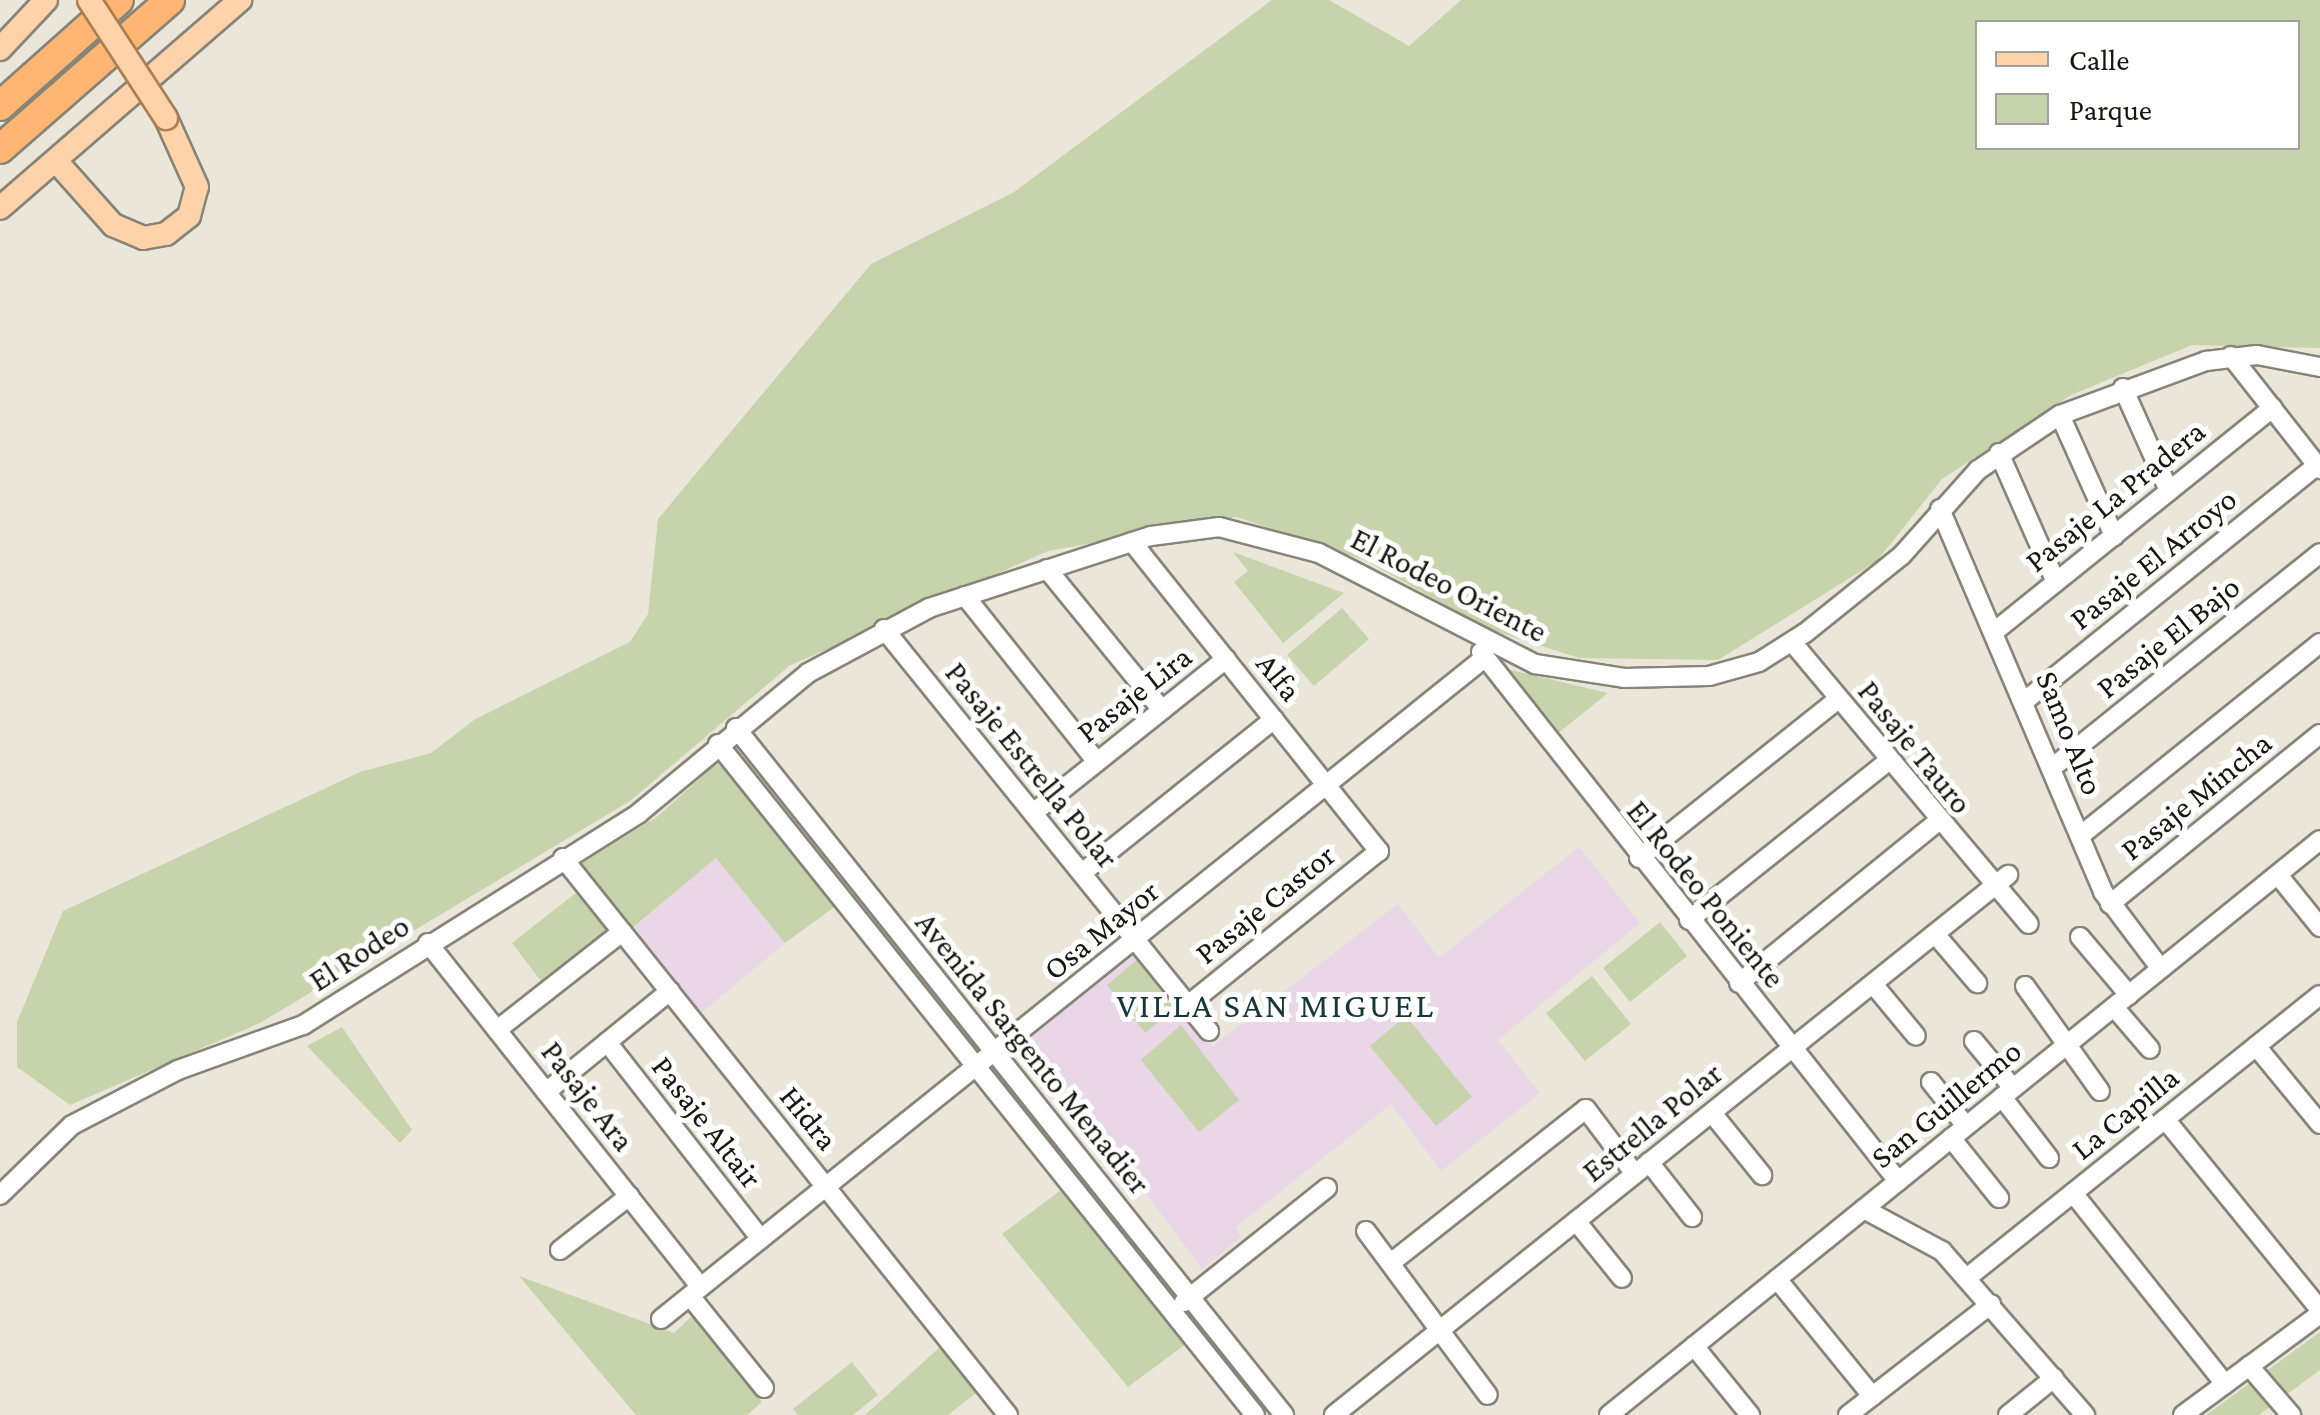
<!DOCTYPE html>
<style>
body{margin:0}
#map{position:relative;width:2320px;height:1415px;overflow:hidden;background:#ebe6da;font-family:"Crimson Pro",serif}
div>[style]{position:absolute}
.education>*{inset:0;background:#e9d6e6}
.green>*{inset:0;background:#c7d4ab}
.roads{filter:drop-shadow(2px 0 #878478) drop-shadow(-2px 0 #878478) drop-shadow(0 2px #878478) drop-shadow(0 -2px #878478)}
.minor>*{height:18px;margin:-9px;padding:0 9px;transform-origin:9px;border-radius:9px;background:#fff}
.major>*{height:22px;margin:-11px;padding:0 11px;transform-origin:11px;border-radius:11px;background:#fed3aa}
.highway>*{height:28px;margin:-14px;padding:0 14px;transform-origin:14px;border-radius:14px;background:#feb672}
.bridges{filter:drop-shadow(2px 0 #ad7e50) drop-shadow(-2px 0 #ad7e50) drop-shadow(0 2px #ad7e50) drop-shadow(0 -2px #ad7e50)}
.major-bridge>*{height:22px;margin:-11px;padding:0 11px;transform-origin:11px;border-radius:11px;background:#fed3aa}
span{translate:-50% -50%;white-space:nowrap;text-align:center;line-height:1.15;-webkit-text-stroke:10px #fff;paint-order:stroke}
.street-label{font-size:32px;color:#161511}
.neighbourhood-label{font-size:35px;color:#163839;letter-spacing:2.5px}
.legend{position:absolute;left:1975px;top:20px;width:325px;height:130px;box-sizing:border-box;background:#fff;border:2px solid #a2a1a0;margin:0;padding:12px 18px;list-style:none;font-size:30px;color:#161511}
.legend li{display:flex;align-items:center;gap:20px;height:50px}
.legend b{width:50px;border:2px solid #a2a1a0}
</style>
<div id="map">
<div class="education">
<i style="clip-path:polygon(1579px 847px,1640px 923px,1498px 1040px,1540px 1093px,1441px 1171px,1391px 1104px,1236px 1227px,1241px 1237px,1202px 1269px,1030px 1037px,1137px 951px,1213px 1046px,1398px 904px,1439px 958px)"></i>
<i style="clip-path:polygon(716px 858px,785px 943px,700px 1014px,632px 929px)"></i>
</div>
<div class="green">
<i style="clip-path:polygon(evenodd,1272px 0,1329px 0,1409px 46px,1461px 0,2320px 0,2320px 348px,2192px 345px,2071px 395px,1942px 479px,1877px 561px,1718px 660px,1579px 658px,1489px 629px,1366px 561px,1237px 517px,1048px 551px,789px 666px,630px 801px,260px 1023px,70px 1105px,17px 1067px,17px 1022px,63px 911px,360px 772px,431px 753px,474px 720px,630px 642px,648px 614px,658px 519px,871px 264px,1014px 192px,1272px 0,1978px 22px,2298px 22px,2298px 148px,1978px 148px,1978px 22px)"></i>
<i style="clip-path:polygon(1233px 552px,1344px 593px,1283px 643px,1234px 582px,1248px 571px)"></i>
<i style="clip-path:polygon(1342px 608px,1369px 639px,1314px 686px,1287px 655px)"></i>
<i style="clip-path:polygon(1503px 668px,1608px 693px,1557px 734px)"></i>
<i style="clip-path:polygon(716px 764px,725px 765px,840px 903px,785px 943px,716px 858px,631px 929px,581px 864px,658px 816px)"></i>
<i style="clip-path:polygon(577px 892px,609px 934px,544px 985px,512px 943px)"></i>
<i style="clip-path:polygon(1660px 922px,1687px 956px,1630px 1002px,1603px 968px)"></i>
<i style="clip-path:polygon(1138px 959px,1177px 1007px,1145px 1033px,1107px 985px)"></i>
<i style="clip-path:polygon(1592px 976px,1631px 1024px,1585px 1061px,1546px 1013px)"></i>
<i style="clip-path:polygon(1406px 1016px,1472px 1097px,1436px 1126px,1370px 1046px)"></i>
<i style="clip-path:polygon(1181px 1025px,1239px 1100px,1199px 1132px,1141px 1060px)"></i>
<i style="clip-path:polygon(342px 1027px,412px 1130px,400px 1143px,307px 1046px)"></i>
<i style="clip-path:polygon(1064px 1188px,1187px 1343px,1128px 1387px,1002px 1234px)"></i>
<i style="clip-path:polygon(519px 1276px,674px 1333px,692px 1316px,762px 1402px,747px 1415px,636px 1415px)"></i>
<i style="clip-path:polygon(2320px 1332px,2320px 1370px,2259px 1415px,2206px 1415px)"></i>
<i style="clip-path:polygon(940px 1347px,976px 1393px,948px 1415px,865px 1415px)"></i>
<i style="clip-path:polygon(852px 1362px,878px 1395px,853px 1415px,798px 1415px,793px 1409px)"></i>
</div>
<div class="roads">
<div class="minor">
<i style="left:2231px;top:356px;width:144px;rotate:51.8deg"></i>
<i style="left:2123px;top:388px;width:113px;rotate:65.9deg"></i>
<i style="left:2060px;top:415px;width:133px;rotate:65.9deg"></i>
<i style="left:1999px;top:453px;width:141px;rotate:66.2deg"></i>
<i style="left:1940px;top:509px;width:416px;rotate:66.9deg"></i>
<i style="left:2103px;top:892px;width:96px;rotate:53deg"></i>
<i style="left:1132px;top:542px;width:396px;rotate:51.4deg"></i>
<i style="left:1379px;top:851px;width:245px;rotate:141.1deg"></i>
<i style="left:1047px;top:569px;width:182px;rotate:50.8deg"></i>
<i style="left:965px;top:596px;width:212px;rotate:51.5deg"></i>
<i style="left:884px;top:629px;width:517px;rotate:51.05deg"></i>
<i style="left:1995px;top:631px;width:356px;rotate:-38.8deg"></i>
<i style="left:1792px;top:642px;width:368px;rotate:50deg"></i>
<i style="left:1481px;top:652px;width:674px;rotate:51.75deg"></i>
<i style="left:2026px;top:700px;width:374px;rotate:-38.9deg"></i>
<i style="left:736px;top:728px;width:879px;rotate:51.42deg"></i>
<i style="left:718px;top:744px;width:859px;rotate:51.33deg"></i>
<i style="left:2053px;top:767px;width:342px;rotate:-38.7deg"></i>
<i style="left:1033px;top:813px;width:247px;rotate:-38.6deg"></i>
<i style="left:2080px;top:836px;width:308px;rotate:-38.8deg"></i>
<i style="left:563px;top:858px;width:713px;rotate:51.38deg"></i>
<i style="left:1639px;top:858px;width:255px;rotate:-38.6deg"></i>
<i style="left:1082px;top:873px;width:246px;rotate:-38.7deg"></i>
<i style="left:2278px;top:875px;width:67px;rotate:51.1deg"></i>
<i style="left:2110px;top:904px;width:270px;rotate:-39deg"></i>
<i style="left:1689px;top:920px;width:255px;rotate:-38.6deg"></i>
<i style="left:1935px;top:934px;width:65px;rotate:49.4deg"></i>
<i style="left:2080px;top:937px;width:76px;rotate:49.8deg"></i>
<i style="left:428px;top:943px;width:439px;rotate:51.6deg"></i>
<i style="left:1739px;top:983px;width:255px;rotate:-39.1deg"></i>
<i style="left:1873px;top:984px;width:67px;rotate:50.4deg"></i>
<i style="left:2025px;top:986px;width:129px;rotate:54.5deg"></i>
<i style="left:2114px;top:1007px;width:55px;rotate:49.4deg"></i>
<i style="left:497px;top:1030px;width:159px;rotate:-38.1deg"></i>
<i style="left:1974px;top:1041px;width:61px;rotate:50.3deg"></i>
<i style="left:607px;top:1042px;width:250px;rotate:52deg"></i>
<i style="left:2256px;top:1046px;width:101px;rotate:50.6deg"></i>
<i style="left:1931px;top:1082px;width:56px;rotate:51.5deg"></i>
<i style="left:546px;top:1092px;width:160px;rotate:-39.2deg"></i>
<i style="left:2002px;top:1097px;width:77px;rotate:52.4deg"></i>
<i style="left:1712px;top:1113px;width:80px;rotate:51.1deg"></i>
<i style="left:2165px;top:1119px;width:246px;rotate:50.9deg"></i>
<i style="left:1951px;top:1138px;width:77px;rotate:51.3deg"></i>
<i style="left:1649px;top:1162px;width:70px;rotate:52deg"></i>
<i style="left:2073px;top:1193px;width:244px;rotate:51.5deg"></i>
<i style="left:0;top:1195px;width:100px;rotate:-44.2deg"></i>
<i style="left:72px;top:1125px;width:119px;rotate:-27.4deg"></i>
<i style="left:178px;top:1070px;width:133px;rotate:-19.8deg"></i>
<i style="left:303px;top:1025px;width:397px;rotate:-32.2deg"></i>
<i style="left:639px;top:813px;width:219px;rotate:-39.6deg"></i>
<i style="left:808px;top:673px;width:137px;rotate:-28.2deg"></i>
<i style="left:929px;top:608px;width:233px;rotate:-18deg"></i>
<i style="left:1151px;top:536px;width:69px;rotate:-7.5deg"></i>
<i style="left:1219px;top:527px;width:103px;rotate:14.6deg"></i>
<i style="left:1319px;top:553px;width:243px;rotate:27.2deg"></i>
<i style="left:1535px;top:664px;width:90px;rotate:8.9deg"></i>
<i style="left:1624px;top:678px;width:85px;rotate:-1.3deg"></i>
<i style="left:1709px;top:676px;width:52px;rotate:-15.6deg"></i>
<i style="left:1759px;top:662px;width:54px;rotate:-32.2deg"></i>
<i style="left:1805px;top:633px;width:124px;rotate:-38.8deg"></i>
<i style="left:1902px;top:555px;width:114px;rotate:-48.2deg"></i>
<i style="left:1978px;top:470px;width:99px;rotate:-33.9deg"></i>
<i style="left:2060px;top:415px;width:156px;rotate:-20.3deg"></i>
<i style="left:2206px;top:361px;width:51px;rotate:-6.7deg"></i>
<i style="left:2257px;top:355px;width:64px;rotate:10.8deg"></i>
<i style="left:1864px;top:1209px;width:89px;rotate:28.3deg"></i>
<i style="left:1942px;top:1251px;width:218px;rotate:48.9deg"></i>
<i style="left:1576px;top:1221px;width:73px;rotate:51.1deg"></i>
<i style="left:1366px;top:1231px;width:204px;rotate:53.4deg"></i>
<i style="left:560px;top:1250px;width:88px;rotate:-38deg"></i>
<i style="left:1392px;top:1262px;width:247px;rotate:-38.3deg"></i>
<i style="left:1586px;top:1109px;width:81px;rotate:53deg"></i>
<i style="left:1968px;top:1277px;width:451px;rotate:-38.7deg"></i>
<i style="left:1777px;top:1279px;width:151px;rotate:50.9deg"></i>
<i style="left:690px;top:1296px;width:118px;rotate:51.2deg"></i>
<i style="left:1184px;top:1302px;width:183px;rotate:-38.6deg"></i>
<i style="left:661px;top:1319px;width:1054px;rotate:-38.76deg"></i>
<i style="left:1694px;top:1346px;width:89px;rotate:50.9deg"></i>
<i style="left:2249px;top:1366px;width:65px;rotate:49.4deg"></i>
<i style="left:1334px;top:1415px;width:864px;rotate:-38.7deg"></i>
<i style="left:1609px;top:1415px;width:914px;rotate:-38.96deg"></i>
<i style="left:1848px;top:1415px;width:181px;rotate:-37.8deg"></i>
<i style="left:2008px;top:1415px;width:59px;rotate:-38.8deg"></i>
<i style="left:2183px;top:1415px;width:170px;rotate:-36.4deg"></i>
</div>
<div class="major">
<i style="left:0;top:49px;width:67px;rotate:-46.8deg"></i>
<i style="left:56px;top:161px;width:86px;rotate:48.3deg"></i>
<i style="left:113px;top:225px;width:33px;rotate:23deg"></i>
<i style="left:143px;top:238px;width:23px;rotate:-10deg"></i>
<i style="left:166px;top:234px;width:29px;rotate:-38deg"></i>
<i style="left:189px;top:216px;width:30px;rotate:-75deg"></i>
<i style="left:197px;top:187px;width:76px;rotate:-114.2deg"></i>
<i style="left:0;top:208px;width:318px;rotate:-40.9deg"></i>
</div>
<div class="highway">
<i style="left:0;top:106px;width:159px;rotate:-41.7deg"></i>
<i style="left:0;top:149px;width:226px;rotate:-41.2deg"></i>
</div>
</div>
<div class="bridges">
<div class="major-bridge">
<i style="left:89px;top:0;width:141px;rotate:56.9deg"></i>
</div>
</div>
<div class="street-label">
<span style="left:2115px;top:496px;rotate:-39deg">Pasaje La Pradera</span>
<span style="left:2153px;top:559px;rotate:-39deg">Pasaje El Arroyo</span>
<span style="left:1449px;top:585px;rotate:27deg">El Rodeo Oriente</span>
<span style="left:2168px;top:637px;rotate:-39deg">Pasaje El Bajo</span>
<span style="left:1279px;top:677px;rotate:51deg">Alfa</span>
<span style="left:1134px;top:694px;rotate:-38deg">Pasaje Lira</span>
<span style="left:2070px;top:733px;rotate:68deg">Samo Alto</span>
<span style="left:1915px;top:747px;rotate:51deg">Pasaje Tauro</span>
<span style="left:1032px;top:765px;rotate:51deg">Pasaje Estrella Polar</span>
<span style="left:2196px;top:796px;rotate:-39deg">Pasaje Mincha</span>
<span style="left:1706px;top:894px;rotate:51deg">El Rodeo Poniente</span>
<span style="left:1265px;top:904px;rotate:-39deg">Pasaje Castor</span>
<span style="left:1101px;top:930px;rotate:-39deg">Osa Mayor</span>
<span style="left:359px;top:953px;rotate:-33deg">El Rodeo</span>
<span style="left:1033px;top:1053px;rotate:51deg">Avenida Sargento Menadier</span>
<span style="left:588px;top:1096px;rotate:52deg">Pasaje Ara</span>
<span style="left:1946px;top:1104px;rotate:-39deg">San Guillermo</span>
<span style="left:2125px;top:1113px;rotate:-39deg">La Capilla</span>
<span style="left:809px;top:1118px;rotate:51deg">Hidra</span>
<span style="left:707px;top:1122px;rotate:52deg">Pasaje Altair</span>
<span style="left:1652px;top:1122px;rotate:-39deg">Estrella Polar</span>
</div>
<div class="neighbourhood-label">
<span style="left:1276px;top:1006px">VILLA SAN MIGUEL</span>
</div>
<ul class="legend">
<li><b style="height:12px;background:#fed3aa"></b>Calle</li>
<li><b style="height:28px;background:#c7d4ab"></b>Parque</li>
</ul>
</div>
